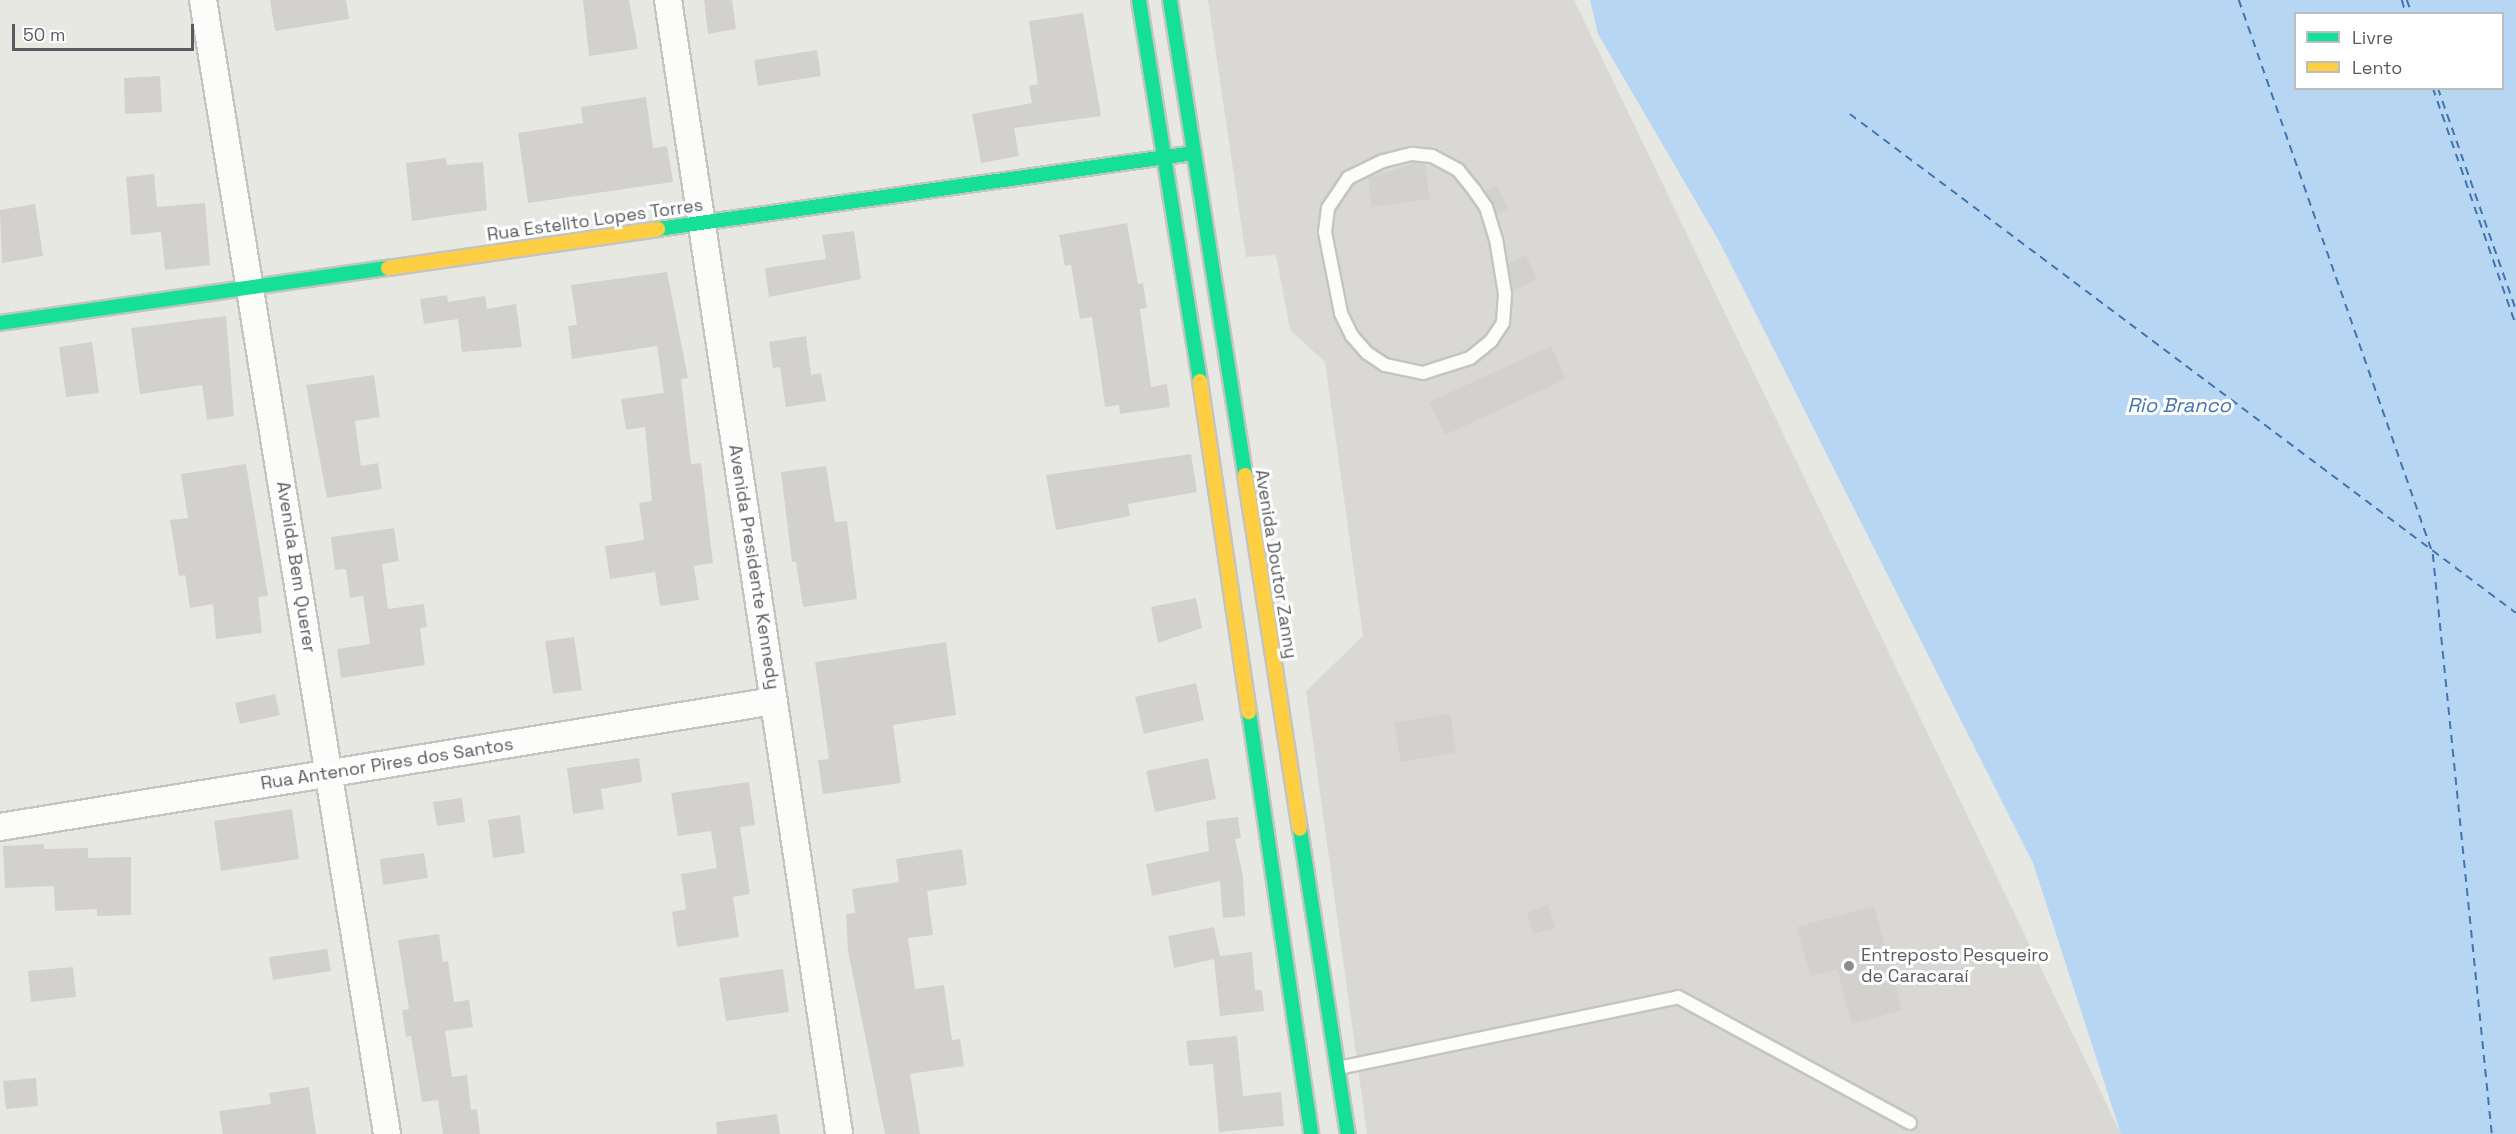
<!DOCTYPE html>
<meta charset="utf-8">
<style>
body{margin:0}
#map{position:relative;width:2516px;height:1134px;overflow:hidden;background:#e8e8e3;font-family:"Space Grotesk",sans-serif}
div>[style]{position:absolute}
.industrial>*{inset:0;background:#d9d8d4}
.water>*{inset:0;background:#b6d6f3}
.ferry>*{height:1.5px;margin-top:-0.75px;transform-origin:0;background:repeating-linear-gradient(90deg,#4274b2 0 8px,transparent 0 14px)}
.building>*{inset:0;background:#d2d1ce}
.roads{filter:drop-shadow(2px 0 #c4c5c3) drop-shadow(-2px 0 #c4c5c3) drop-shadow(0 2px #c4c5c3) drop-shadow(0 -2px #c4c5c3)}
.lane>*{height:12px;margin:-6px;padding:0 6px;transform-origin:6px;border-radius:6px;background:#fcfcfb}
.street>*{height:26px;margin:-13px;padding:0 13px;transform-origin:13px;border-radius:13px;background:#fcfcfb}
.fast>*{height:14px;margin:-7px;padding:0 7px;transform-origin:7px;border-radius:7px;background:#16e098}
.slow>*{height:14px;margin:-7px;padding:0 7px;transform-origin:7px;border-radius:7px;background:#ffcf43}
.dots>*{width:16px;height:16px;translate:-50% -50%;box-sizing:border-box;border:3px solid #fff;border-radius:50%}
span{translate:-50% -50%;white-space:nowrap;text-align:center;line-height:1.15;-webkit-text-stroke:6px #fff;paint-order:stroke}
.street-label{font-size:18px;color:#585b60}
.poi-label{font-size:18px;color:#585b60}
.left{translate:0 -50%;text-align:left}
.water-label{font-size:20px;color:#4274b2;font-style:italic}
.legend{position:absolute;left:2294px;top:12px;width:210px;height:78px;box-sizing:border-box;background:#fff;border:2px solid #bcbdbf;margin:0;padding:8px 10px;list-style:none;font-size:18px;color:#585b60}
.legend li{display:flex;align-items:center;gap:12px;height:30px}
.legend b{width:30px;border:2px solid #bcbdbf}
.scale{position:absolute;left:12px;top:24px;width:182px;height:27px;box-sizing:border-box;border:3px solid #585b60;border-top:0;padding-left:8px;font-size:18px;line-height:21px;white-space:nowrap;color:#585b60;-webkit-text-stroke:4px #fff;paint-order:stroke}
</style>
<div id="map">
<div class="industrial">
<i style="clip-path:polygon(1208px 0,1574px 0,2121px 1134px,1367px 1134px,1306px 691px,1363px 636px,1325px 362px,1290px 330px,1276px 255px,1246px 257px)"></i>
</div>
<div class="water">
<i style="clip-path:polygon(evenodd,1590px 0,2516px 0,2516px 1134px,2121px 1134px,2033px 863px,1719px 241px,1598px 34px,1590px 0,2296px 14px,2502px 14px,2502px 88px,2296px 88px,2296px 14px)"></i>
</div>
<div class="ferry">
<i style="left:2239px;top:0;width:587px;rotate:70.7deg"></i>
<i style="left:2433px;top:554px;width:583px;rotate:84.19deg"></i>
<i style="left:2402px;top:0;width:15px;rotate:74deg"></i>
<i style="left:2407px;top:0;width:15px;rotate:70deg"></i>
<i style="left:2433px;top:88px;width:251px;rotate:70.7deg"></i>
<i style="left:2438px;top:88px;width:234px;rotate:70.6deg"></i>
<i style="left:1850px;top:114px;width:832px;rotate:36.84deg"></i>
</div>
<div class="building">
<i style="clip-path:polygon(270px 0,346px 0,349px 19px,275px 31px)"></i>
<i style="clip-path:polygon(583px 0,629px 0,638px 49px,589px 56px)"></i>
<i style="clip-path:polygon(704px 0,732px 0,736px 29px,708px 34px)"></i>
<i style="clip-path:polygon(1083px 13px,1101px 116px,1014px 128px,1019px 156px,981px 163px,972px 114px,1032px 103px,1029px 86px,1038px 84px,1029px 21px)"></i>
<i style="clip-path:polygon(817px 50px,821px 76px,758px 86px,754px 60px)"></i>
<i style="clip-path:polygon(160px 76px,162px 112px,125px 114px,124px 78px)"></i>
<i style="clip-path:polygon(646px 97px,653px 148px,667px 146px,673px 182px,528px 203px,518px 133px,583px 123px,581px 107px)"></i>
<i style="clip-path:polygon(446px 158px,447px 165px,483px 162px,487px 210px,412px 221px,406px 163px)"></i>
<i style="clip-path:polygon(1415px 163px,1425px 164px,1430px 199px,1372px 207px,1368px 178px)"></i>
<i style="clip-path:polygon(154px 174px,157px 207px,205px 203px,210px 265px,165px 270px,161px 232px,131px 235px,126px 177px)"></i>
<i style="clip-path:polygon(1497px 185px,1508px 209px,1497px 214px,1485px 191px)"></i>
<i style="clip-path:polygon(35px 204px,43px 256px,2px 263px,0 210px)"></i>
<i style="clip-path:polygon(1127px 223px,1138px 284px,1143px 283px,1147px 308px,1140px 309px,1151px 387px,1167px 384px,1170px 407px,1120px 414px,1119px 405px,1105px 407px,1092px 317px,1080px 319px,1071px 265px,1065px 266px,1059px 235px)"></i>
<i style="clip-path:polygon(854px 231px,861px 279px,769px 297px,765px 268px,826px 259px,822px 235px)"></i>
<i style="clip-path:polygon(1526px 255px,1537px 279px,1513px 291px,1508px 263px)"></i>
<i style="clip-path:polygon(667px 272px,688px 378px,681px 379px,691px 464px,701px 463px,713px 563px,694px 566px,699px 600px,660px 606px,655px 572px,610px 579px,605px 546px,644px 540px,639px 503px,652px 501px,645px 427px,626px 430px,621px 399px,664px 393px,657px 346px,572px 359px,568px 326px,577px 325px,571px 285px)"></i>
<i style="clip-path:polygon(447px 295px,448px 302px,485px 296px,487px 309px,516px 304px,522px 347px,462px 352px,458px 319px,424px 324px,420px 299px)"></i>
<i style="clip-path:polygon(226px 316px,234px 416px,207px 420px,202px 385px,140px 394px,131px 328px)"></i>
<i style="clip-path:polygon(806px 336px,811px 375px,821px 373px,826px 401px,786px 407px,780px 367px,773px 368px,769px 342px)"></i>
<i style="clip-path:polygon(92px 342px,99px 393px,66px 397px,59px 347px)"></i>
<i style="clip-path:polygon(1551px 346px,1566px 379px,1445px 435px,1429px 402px)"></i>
<i style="clip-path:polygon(374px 375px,380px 417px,355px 421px,361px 466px,378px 463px,382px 489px,327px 498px,306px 385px)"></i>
<i style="clip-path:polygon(1191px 454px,1197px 492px,1128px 504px,1130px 516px,1056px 530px,1046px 475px)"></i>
<i style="clip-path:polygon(246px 464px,268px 596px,258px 597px,262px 633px,216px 639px,213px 604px,190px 608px,185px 575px,179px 576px,170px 520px,188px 518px,181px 474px)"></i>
<i style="clip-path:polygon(826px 466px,835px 522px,847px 521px,857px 599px,803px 607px,796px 562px,792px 562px,781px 472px)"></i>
<i style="clip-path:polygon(394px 528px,399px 561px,382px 564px,388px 609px,424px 604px,427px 627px,420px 628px,425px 665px,341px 678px,337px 649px,370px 644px,363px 596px,350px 598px,346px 569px,335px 570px,331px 537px)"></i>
<i style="clip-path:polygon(1196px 598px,1202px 628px,1158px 643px,1151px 607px)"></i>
<i style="clip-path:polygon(574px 637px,582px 690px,553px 694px,545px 641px)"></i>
<i style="clip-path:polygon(946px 642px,956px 715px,893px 725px,901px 783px,823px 794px,818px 760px,829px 759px,815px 662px)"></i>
<i style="clip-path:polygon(1196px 683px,1204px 720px,1144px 734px,1135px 697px)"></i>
<i style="clip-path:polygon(275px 694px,280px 715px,240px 724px,235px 703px)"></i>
<i style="clip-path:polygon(1450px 713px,1456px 752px,1401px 762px,1394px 723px)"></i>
<i style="clip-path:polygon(639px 758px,642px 782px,601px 789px,604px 809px,573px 814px,567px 768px)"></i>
<i style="clip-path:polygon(1208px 758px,1216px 799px,1155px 812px,1146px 771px)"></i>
<i style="clip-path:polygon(749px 782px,755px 825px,740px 827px,750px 894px,733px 897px,739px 937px,677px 947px,672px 912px,686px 909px,681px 874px,717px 868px,711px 831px,678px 836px,671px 793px)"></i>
<i style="clip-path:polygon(462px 798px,465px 822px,437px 826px,433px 802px)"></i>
<i style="clip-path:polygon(292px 809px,299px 859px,221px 871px,214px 821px)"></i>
<i style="clip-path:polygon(520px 815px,525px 853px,493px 858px,488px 820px)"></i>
<i style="clip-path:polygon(1238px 817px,1241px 838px,1235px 839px,1243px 876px,1245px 916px,1223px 918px,1220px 881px,1152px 896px,1146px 864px,1209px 851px,1206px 821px)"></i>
<i style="clip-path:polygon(44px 844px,44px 849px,88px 848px,88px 858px,131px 857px,131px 915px,97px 916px,97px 909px,55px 911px,54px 886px,5px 888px,3px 846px)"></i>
<i style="clip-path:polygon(962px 849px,967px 885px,927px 891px,933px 935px,908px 938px,915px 989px,944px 985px,952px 1040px,960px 1039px,964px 1066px,910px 1074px,920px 1134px,885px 1134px,848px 951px,846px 914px,855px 913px,852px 889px,899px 882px,896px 859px)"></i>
<i style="clip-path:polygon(424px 853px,428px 878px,383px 885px,380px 859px)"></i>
<i style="clip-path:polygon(1548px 905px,1555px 928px,1533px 934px,1527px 912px)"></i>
<i style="clip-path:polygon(1874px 906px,1902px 1010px,1852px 1024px,1837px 969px,1810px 976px,1797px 927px)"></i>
<i style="clip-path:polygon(1214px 927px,1220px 956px,1252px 952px,1255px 990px,1262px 990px,1264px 1011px,1220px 1016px,1214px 959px,1174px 968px,1168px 936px)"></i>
<i style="clip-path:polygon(439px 934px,443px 962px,448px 961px,454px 1002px,469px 1000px,473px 1027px,445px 1031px,452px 1077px,467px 1075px,471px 1110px,477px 1109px,480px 1134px,443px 1134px,438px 1100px,422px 1102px,411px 1036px,406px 1037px,402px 1010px,409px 1009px,398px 940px)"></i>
<i style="clip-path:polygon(327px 949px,331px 971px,273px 980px,269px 957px)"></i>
<i style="clip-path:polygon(73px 967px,76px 997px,31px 1002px,28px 971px)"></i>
<i style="clip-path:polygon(783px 969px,789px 1012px,726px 1021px,719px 978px)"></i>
<i style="clip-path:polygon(1237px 1036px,1243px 1096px,1281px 1092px,1284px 1126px,1219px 1132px,1213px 1064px,1189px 1066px,1186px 1041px)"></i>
<i style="clip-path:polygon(36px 1078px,38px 1106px,6px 1109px,3px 1081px)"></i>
<i style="clip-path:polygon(309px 1087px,316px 1134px,223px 1134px,219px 1111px,271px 1104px,269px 1093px)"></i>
<i style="clip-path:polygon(777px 1114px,780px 1134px,717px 1134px,716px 1122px)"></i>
</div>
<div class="roads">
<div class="lane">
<i style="left:1412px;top:154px;width:20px;rotate:6deg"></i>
<i style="left:1432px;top:156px;width:30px;rotate:28deg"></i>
<i style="left:1458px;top:170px;width:26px;rotate:51deg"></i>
<i style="left:1474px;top:190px;width:21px;rotate:55deg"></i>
<i style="left:1486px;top:207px;width:34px;rotate:73deg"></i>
<i style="left:1496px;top:239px;width:56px;rotate:80.7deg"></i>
<i style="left:1505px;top:294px;width:29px;rotate:94deg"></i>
<i style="left:1503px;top:323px;width:22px;rotate:124deg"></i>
<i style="left:1491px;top:341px;width:27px;rotate:141deg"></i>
<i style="left:1470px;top:358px;width:49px;rotate:162.3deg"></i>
<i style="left:1423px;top:373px;width:39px;rotate:-168deg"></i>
<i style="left:1385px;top:365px;width:22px;rotate:-146deg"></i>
<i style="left:1367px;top:353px;width:23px;rotate:-131deg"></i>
<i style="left:1352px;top:336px;width:25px;rotate:-116deg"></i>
<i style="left:1341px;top:313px;width:83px;rotate:-101.2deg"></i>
<i style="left:1325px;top:232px;width:24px;rotate:-83deg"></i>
<i style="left:1328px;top:208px;width:36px;rotate:-56deg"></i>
<i style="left:1348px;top:178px;width:39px;rotate:-26deg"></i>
<i style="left:1383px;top:161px;width:30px;rotate:-14deg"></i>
<i style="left:1339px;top:1068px;width:346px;rotate:-11.8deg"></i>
<i style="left:1678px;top:997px;width:264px;rotate:28.5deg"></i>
</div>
<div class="street">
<i style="left:203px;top:0;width:1149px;rotate:80.78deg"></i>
<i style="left:668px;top:0;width:1147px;rotate:81.42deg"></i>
<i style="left:0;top:827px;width:784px;rotate:-9.25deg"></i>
</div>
<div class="fast">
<i style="left:1139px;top:0;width:386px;rotate:80.9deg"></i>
<i style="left:1170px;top:0;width:481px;rotate:81deg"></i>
<i style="left:658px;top:229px;width:541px;rotate:-8.07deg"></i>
<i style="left:0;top:323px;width:392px;rotate:-8.1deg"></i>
<i style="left:1249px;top:712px;width:427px;rotate:81.6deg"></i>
<i style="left:1300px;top:829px;width:309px;rotate:81.1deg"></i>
</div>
<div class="slow">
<i style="left:388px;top:268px;width:273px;rotate:-8.2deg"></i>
<i style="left:1200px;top:381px;width:335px;rotate:81.6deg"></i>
<i style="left:1245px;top:475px;width:358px;rotate:81.2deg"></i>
</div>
</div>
<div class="dots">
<i style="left:1849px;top:966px;background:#8a8c8e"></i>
</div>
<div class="street-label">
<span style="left:595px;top:220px;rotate:-8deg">Rua Estelito Lopes Torres</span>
<span style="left:1276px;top:564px;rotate:81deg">Avenida Doutor Zanny</span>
<span style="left:296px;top:567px;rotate:81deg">Avenida Bem Querer</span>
<span style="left:754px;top:567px;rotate:81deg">Avenida Presidente Kennedy</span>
<span style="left:387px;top:764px;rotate:-9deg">Rua Antenor Pires dos Santos</span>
</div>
<div class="poi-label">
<span class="left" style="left:1861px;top:966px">Entreposto Pesqueiro<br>de Caracaraí</span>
</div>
<div class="water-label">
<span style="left:2179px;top:405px">Rio Branco</span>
</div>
<ul class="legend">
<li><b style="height:8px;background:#16e098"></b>Livre</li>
<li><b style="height:8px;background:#ffcf43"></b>Lento</li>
</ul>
<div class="scale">50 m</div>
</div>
